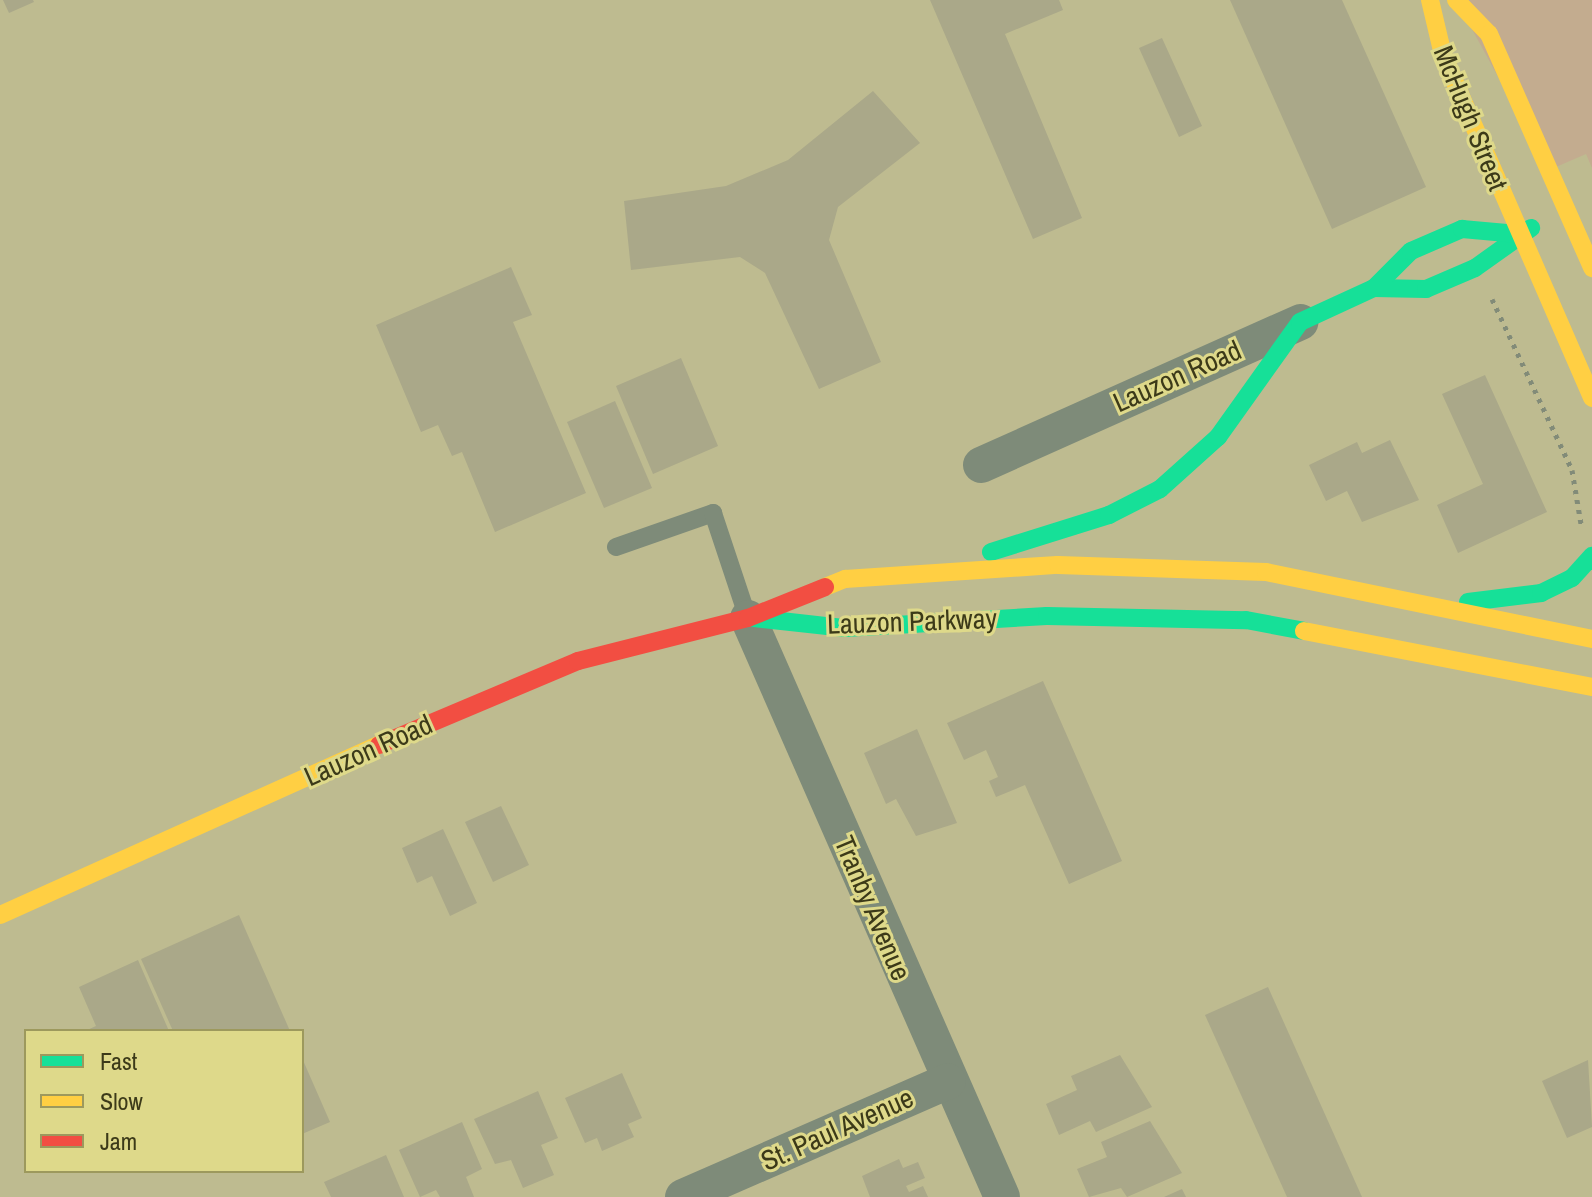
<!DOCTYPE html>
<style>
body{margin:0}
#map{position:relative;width:1592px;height:1197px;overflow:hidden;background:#bebb90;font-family:"Archivo Narrow",sans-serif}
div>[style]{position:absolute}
.green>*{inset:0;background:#c3ac8f}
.building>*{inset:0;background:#aaa889}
.path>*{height:5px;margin-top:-2.5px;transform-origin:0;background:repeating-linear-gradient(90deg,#828b78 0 4px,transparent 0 10px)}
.lane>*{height:18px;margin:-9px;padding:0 9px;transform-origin:9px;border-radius:9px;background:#7e8b79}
.street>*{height:36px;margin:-18px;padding:0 18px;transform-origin:18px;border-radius:18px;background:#7e8b79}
.fast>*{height:18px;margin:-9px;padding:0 9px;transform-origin:9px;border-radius:9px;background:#16e098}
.slow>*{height:18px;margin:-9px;padding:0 9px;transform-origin:9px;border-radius:9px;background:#ffcf43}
.jam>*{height:18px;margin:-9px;padding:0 9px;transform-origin:9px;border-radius:9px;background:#f24e42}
span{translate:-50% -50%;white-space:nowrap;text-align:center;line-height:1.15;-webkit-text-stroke:6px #ded98a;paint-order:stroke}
.street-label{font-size:28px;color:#3c3a19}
.legend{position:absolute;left:24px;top:1029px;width:280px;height:144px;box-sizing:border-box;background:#ded98a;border:2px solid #9d995d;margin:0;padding:10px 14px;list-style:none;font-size:24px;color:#3c3a19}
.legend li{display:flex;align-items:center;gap:16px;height:40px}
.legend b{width:40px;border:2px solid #9d995d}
</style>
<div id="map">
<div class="green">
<i style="clip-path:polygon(1456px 0,1592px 0,1592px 168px,1586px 154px,1549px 170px)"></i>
</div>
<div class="building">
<i style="clip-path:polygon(3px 0,33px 0,34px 2px,9px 13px)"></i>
<i style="clip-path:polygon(930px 0,1059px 0,1063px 10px,1005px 34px,1082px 218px,1033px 239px)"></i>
<i style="clip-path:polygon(1230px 0,1342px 0,1426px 187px,1332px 229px)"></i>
<i style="clip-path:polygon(1162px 38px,1202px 126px,1179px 137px,1139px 48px)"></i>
<i style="clip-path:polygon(873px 91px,920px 143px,838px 207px,829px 240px,881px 362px,819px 389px,765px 273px,740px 257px,631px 270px,624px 201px,726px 186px,788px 160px)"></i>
<i style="clip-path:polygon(511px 267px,532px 315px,513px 322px,586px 493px,495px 532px,462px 452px,452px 456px,438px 425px,421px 432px,376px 325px)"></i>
<i style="clip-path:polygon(681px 358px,718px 446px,653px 474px,616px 386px)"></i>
<i style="clip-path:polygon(1485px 375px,1547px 512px,1458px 553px,1437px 505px,1483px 484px,1442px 394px)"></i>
<i style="clip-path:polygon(615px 401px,652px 488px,604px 508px,567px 422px)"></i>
<i style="clip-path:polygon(1390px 440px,1419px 500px,1362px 522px,1347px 491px,1326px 501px,1309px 465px,1357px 442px,1362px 453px)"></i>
<i style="clip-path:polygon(1043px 681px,1122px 861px,1069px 884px,1025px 785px,996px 797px,989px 781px,998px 777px,986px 750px,964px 760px,947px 723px)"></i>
<i style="clip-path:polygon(917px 729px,957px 823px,916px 836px,896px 799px,886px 804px,864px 753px)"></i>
<i style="clip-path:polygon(501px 806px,529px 865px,493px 882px,465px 822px)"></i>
<i style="clip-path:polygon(443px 829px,477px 903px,450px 916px,432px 876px,417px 883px,402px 848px)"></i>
<i style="clip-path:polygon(239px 915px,290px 1031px,173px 1031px,141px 959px)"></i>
<i style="clip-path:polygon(138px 960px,169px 1031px,85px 1031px,96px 1026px,79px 987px)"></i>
<i style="clip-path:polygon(1268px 987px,1362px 1197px,1287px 1197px,1205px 1015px)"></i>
<i style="clip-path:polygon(1120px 1055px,1152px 1107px,1096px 1132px,1090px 1121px,1059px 1135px,1046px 1104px,1077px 1090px,1071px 1076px)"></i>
<i style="clip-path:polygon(302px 1058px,330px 1122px,302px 1134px)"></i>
<i style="clip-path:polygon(1588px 1060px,1592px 1127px,1567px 1138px,1542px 1081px)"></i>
<i style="clip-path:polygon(622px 1073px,642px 1118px,628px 1124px,634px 1137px,602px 1151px,597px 1138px,585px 1143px,565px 1098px)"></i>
<i style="clip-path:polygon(538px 1091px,558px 1138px,541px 1145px,554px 1175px,523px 1188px,511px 1160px,495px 1164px,474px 1119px)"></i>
<i style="clip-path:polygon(1150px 1121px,1182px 1173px,1127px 1197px,1121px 1188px,1089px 1197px,1077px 1169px,1107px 1157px,1101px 1142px)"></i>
<i style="clip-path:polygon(462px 1122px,482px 1169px,466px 1177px,474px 1197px,440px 1197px,436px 1190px,420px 1197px,399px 1150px)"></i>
<i style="clip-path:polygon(386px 1155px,404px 1197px,331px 1197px,324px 1182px)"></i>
<i style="clip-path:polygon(899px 1159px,903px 1168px,918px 1162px,925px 1178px,906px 1186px,909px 1192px,923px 1186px,928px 1197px,870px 1197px,862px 1176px)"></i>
<i style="clip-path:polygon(1182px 1189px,1186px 1197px,1164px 1197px)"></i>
</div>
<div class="path">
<i style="left:1492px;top:299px;width:189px;rotate:64.9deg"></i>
<i style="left:1572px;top:470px;width:55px;rotate:80.5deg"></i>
</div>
<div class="lane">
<i style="left:616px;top:547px;width:103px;rotate:-19.3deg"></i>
<i style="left:713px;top:513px;width:111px;rotate:71.6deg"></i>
</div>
<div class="street">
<i style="left:981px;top:465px;width:350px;rotate:-24.1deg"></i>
<i style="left:748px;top:618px;width:632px;rotate:66.31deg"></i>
<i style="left:683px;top:1197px;width:289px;rotate:-23.6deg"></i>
</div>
<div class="fast">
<i style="left:1374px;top:288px;width:52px;rotate:1.1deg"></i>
<i style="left:1426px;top:289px;width:53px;rotate:-23.2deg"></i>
<i style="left:1475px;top:268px;width:69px;rotate:-35.5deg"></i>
<i style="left:991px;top:552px;width:124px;rotate:-17.4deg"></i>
<i style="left:1109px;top:515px;width:57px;rotate:-27deg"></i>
<i style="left:1160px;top:489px;width:78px;rotate:-41.9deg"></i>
<i style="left:1218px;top:437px;width:141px;rotate:-54.5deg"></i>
<i style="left:1300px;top:322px;width:81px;rotate:-24.7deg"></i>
<i style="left:1374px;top:288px;width:52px;rotate:-45deg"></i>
<i style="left:1411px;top:251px;width:56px;rotate:-23.3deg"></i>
<i style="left:1462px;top:229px;width:56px;rotate:5.1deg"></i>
<i style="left:1468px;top:602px;width:74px;rotate:-7deg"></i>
<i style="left:1541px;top:593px;width:34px;rotate:-26deg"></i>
<i style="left:1572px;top:578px;width:30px;rotate:-48deg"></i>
<i style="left:754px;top:618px;width:92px;rotate:6.3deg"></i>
<i style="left:845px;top:628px;width:202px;rotate:-3.4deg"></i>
<i style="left:1047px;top:616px;width:199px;rotate:1.2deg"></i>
<i style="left:1246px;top:620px;width:59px;rotate:10.7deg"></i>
</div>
<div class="slow">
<i style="left:1430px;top:0;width:57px;rotate:76.7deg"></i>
<i style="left:1443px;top:55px;width:374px;rotate:66.5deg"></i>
<i style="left:1456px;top:0;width:47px;rotate:45.9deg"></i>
<i style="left:1489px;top:34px;width:256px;rotate:66.2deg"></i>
<i style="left:825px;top:587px;width:22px;rotate:-22deg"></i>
<i style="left:845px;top:579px;width:213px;rotate:-3.8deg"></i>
<i style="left:1058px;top:565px;width:208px;rotate:1.9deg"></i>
<i style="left:1266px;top:572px;width:333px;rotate:11.6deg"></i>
<i style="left:1304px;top:631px;width:293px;rotate:11deg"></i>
<i style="left:0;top:915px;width:415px;rotate:-24.2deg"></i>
</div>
<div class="jam">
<i style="left:379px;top:745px;width:216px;rotate:-22.9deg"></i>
<i style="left:578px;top:661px;width:175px;rotate:-14.2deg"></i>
<i style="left:748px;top:618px;width:83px;rotate:-21.9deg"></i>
</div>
<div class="street-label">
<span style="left:1471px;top:118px;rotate:68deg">McHugh Street</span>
<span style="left:1177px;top:376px;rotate:-24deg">Lauzon Road</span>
<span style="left:912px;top:621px;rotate:-2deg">Lauzon Parkway</span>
<span style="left:368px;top:750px;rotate:-24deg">Lauzon Road</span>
<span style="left:873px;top:908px;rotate:67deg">Tranby Avenue</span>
<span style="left:837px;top:1129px;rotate:-24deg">St. Paul Avenue</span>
</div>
<ul class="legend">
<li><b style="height:10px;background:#16e098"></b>Fast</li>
<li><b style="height:10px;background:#ffcf43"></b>Slow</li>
<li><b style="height:10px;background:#f24e42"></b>Jam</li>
</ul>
</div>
